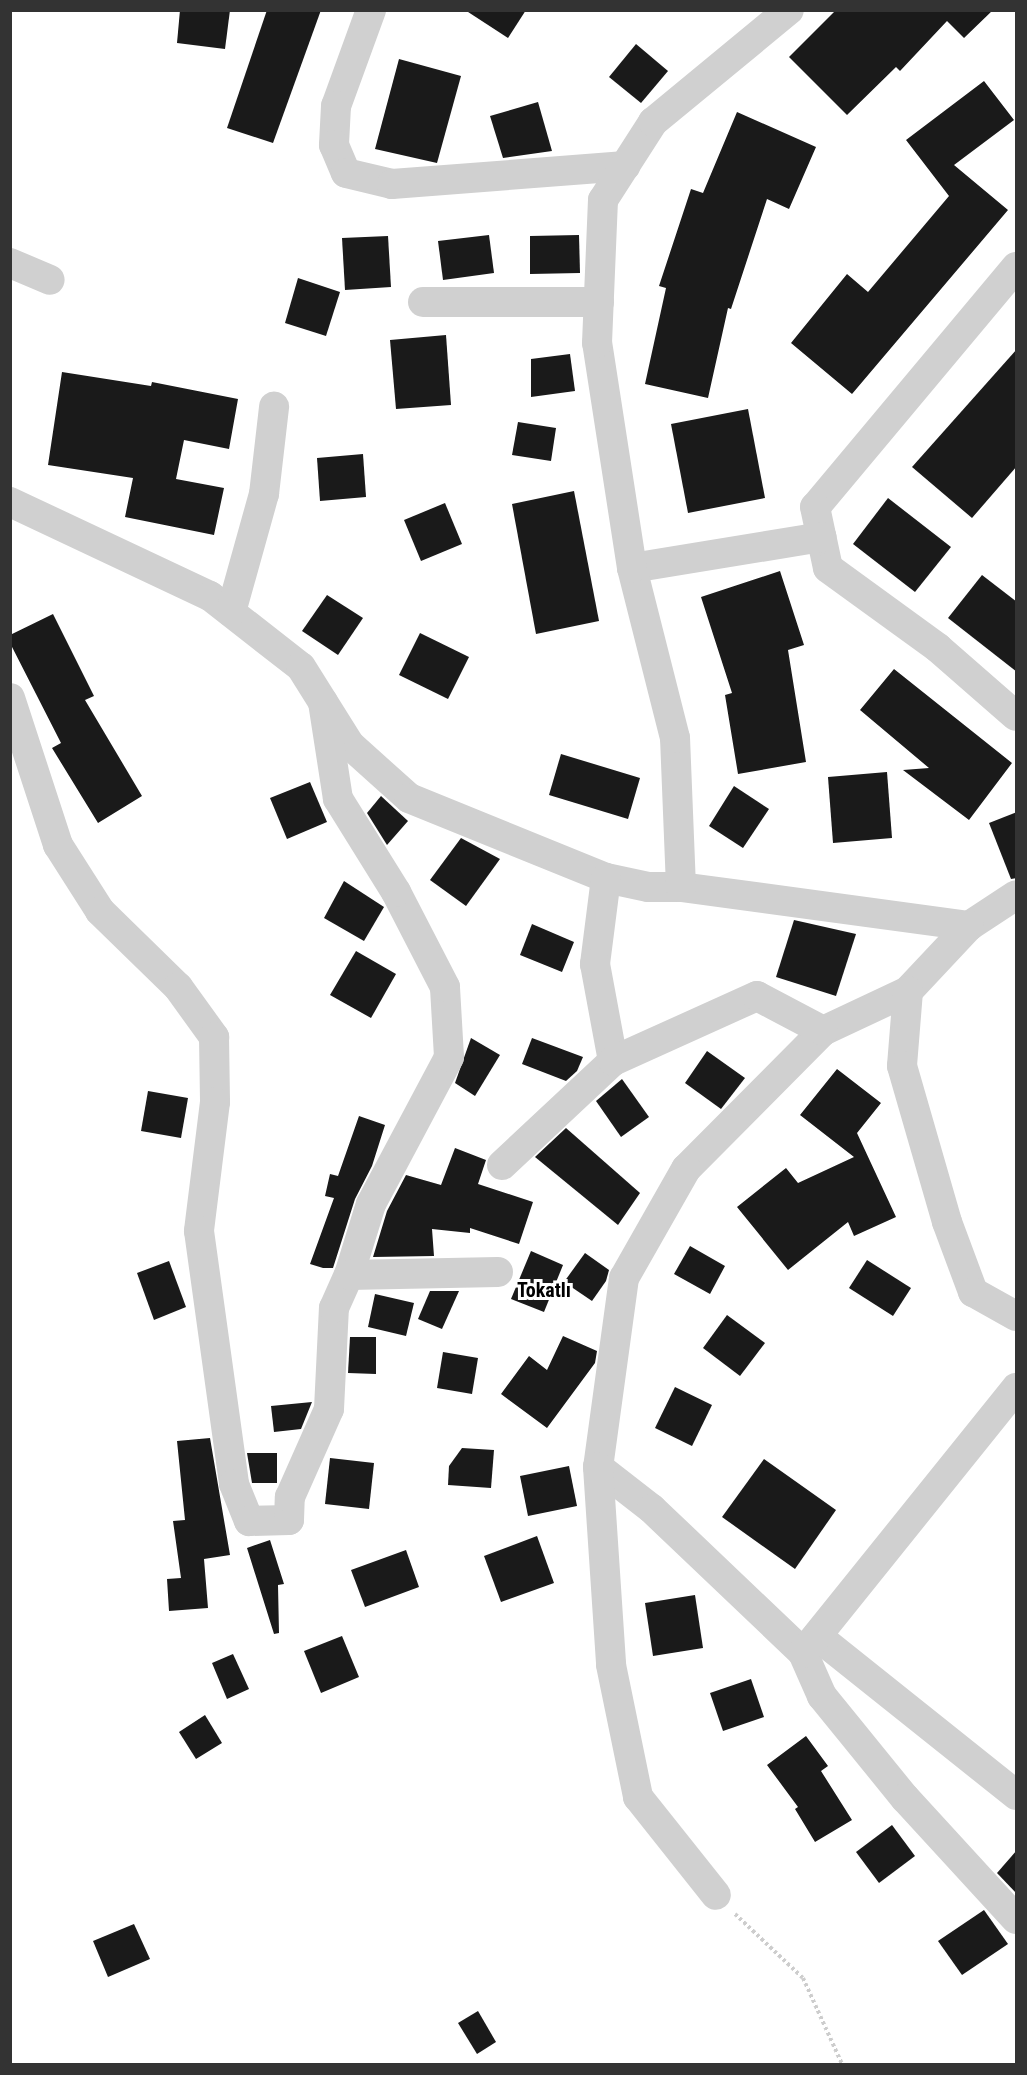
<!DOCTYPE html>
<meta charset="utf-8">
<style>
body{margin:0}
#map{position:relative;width:1027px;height:2075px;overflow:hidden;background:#fff;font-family:"Roboto Condensed",sans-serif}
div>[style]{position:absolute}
.building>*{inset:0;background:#1a1a1a}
.path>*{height:4px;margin-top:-2px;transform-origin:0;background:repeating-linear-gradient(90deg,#cdcdcd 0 3px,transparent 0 6px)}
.minor>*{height:30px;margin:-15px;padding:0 15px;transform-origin:15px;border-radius:15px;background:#d0d0d0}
span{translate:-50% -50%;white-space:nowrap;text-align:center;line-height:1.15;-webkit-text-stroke:6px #fff;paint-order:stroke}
.quarter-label{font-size:20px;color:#000;font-weight:700}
.frame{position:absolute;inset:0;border:12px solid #333;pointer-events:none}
</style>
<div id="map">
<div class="building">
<i style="clip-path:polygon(180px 10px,230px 10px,225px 49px,177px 43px)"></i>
<i style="clip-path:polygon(267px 10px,321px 10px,273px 143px,227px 128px)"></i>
<i style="clip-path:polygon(465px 10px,526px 10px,508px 38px)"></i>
<i style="clip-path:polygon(836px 10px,993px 10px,964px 38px,947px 21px,900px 71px,896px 67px,847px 115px,789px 57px)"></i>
<i style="clip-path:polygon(636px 44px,668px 71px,641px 103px,609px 77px)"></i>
<i style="clip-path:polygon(399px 59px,461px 76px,437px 163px,375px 149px)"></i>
<i style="clip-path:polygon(984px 81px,1014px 120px,954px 165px,1008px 210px,852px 394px,791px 343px,847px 274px,868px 292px,949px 196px,906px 140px)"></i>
<i style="clip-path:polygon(538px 102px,552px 151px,503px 158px,490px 116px)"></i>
<i style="clip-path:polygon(737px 112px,816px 147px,789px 209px,767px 199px,731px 309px,728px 308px,708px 398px,645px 384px,666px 288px,659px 286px,691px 189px,703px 193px)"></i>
<i style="clip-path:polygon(489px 235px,494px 273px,443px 280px,438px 241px)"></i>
<i style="clip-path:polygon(579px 235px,580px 273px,530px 274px,530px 236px)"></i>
<i style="clip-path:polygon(388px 236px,391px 287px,345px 290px,342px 238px)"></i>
<i style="clip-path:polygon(298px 278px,340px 292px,326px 336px,285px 323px)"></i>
<i style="clip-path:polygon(446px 335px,451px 405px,396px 409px,390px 340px)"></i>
<i style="clip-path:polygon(1017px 349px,1017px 466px,972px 518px,912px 467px)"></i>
<i style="clip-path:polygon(570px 354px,575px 391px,531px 397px,531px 359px)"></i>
<i style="clip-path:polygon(62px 372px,151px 386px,152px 382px,238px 399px,229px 449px,184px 440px,176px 479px,224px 488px,214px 535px,125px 517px,133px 478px,48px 465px)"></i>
<i style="clip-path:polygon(748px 409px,765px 498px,688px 513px,671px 424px)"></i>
<i style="clip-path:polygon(518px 422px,556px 428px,551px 461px,512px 455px)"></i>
<i style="clip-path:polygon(363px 454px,366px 497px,320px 501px,317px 458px)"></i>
<i style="clip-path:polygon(574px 491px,599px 621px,536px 634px,512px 504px)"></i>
<i style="clip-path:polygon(888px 498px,951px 547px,915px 592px,853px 544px)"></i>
<i style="clip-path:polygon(445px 503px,462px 544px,421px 561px,404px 520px)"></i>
<i style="clip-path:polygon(780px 571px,804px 645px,788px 650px,806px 762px,738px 774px,725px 695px,732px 693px,701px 597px)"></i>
<i style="clip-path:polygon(982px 575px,1017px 602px,1017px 672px,948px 618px)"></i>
<i style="clip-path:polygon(327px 595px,363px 618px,338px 655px,302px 631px)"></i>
<i style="clip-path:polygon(53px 614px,94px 696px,85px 700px,142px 796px,98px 823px,52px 748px,61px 743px,10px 643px,10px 635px)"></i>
<i style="clip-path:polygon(420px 633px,469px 657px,448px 699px,399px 675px)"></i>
<i style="clip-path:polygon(894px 669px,1012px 763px,969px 820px,903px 770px,929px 768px,860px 710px)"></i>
<i style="clip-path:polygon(561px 754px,640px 778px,628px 819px,549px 795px)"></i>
<i style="clip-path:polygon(887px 772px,892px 838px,833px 843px,828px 777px)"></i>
<i style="clip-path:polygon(310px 782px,327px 822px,287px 839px,270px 798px)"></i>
<i style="clip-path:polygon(734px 786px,769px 809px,743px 848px,709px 826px)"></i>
<i style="clip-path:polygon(381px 796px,408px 821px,387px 845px,367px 813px)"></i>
<i style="clip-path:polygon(1017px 812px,1017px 878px,1011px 879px,989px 823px)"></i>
<i style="clip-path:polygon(461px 838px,500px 859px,466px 906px,430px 880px)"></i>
<i style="clip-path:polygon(344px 881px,384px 907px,364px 941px,324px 918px)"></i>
<i style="clip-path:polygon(794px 920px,856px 934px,836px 996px,776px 977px)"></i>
<i style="clip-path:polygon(532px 924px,574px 942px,562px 972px,520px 955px)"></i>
<i style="clip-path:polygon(356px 951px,396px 974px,371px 1018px,330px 995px)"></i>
<i style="clip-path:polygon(471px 1038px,500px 1055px,475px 1096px,455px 1083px)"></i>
<i style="clip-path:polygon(532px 1038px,583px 1057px,577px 1071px,566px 1081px,522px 1064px)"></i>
<i style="clip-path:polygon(707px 1051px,745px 1078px,721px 1109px,685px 1083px)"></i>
<i style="clip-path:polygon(837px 1069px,881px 1103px,857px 1133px,896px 1217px,854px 1236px,848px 1222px,788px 1270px,737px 1207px,786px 1168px,798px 1183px,854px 1157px,800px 1115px)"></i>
<i style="clip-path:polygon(622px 1079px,649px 1117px,621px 1137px,596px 1101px)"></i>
<i style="clip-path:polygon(148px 1091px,188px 1098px,181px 1138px,141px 1131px)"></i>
<i style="clip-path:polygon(359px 1116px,385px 1125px,372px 1166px,355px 1199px,333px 1268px,323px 1268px,310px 1264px,334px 1198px,325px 1196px,330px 1174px,338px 1176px)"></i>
<i style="clip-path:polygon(566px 1128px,640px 1193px,618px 1225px,535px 1157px)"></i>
<i style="clip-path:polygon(455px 1148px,486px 1160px,478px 1184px,533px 1202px,519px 1244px,470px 1228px,470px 1233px,432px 1229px,434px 1256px,373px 1257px,387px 1211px,406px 1175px,441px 1185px)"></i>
<i style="clip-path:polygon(690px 1246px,725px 1266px,710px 1294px,674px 1274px)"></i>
<i style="clip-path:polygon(531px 1251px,563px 1265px,544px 1312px,511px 1299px)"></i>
<i style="clip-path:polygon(585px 1253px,609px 1270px,606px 1281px,592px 1301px,564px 1282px)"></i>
<i style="clip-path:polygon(867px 1260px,911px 1288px,893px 1316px,849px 1288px)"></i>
<i style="clip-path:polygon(169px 1261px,186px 1307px,154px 1320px,137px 1273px)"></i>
<i style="clip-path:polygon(430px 1291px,459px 1291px,442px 1329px,418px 1319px)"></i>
<i style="clip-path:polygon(375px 1294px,414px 1303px,406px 1336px,368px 1327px)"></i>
<i style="clip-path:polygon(727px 1315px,765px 1343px,740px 1376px,703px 1348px)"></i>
<i style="clip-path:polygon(563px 1336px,597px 1351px,595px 1363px,547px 1428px,501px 1394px,529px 1356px,547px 1370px)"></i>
<i style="clip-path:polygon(350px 1337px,376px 1337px,376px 1374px,348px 1373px)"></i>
<i style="clip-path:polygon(443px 1352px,478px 1358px,472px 1394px,437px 1388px)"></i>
<i style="clip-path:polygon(675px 1387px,712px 1405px,692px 1446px,655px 1428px)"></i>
<i style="clip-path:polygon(312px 1402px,301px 1429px,274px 1432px,271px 1406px)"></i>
<i style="clip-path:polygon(210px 1438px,230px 1555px,204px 1559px,208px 1608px,169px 1611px,167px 1579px,181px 1578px,173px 1521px,185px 1520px,177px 1441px)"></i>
<i style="clip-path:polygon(462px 1448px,494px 1450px,491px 1488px,448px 1485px,449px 1466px)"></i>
<i style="clip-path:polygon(247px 1453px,277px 1453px,277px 1483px,252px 1483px)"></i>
<i style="clip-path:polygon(330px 1458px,374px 1463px,369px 1509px,325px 1504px)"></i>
<i style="clip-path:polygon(764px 1459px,836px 1510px,795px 1569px,722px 1517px)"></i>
<i style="clip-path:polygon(569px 1466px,577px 1506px,528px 1516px,520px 1476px)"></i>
<i style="clip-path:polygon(537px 1536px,554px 1583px,501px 1602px,484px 1556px)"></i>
<i style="clip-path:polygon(270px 1540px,284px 1584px,278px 1585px,279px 1633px,274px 1634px,247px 1548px)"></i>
<i style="clip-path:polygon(406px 1550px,419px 1587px,365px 1607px,351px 1570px)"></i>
<i style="clip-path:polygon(695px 1595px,703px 1648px,653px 1656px,645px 1603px)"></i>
<i style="clip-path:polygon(342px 1636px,359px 1677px,321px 1693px,304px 1651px)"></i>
<i style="clip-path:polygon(233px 1654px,249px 1689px,227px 1699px,212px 1663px)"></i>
<i style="clip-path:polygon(751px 1679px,764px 1717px,723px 1731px,710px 1693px)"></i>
<i style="clip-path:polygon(205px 1715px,222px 1743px,196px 1759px,179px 1732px)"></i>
<i style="clip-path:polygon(806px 1736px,828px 1766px,821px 1771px,852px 1820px,815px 1842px,795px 1809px,798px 1807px,767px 1765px)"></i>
<i style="clip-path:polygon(892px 1825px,915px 1856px,879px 1883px,856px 1852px)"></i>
<i style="clip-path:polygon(1017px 1850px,1017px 1894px,997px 1873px)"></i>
<i style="clip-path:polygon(984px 1910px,1008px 1944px,962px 1975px,938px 1941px)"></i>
<i style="clip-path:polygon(134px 1924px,150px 1959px,108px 1977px,93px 1941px)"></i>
<i style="clip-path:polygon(478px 2011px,496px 2042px,477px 2054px,458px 2023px)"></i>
</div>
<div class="path">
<i style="left:735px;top:1914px;width:93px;rotate:43.3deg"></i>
<i style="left:803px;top:1978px;width:94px;rotate:65.6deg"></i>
</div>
<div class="minor">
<i style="left:371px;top:10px;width:102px;rotate:110deg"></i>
<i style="left:336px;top:106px;width:39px;rotate:93deg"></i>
<i style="left:334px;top:145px;width:30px;rotate:67deg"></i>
<i style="left:346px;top:173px;width:47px;rotate:13.4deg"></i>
<i style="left:392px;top:184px;width:234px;rotate:-4.4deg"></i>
<i style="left:10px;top:263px;width:43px;rotate:23deg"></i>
<i style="left:1016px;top:267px;width:313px;rotate:129.9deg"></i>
<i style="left:815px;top:507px;width:62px;rotate:78deg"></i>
<i style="left:828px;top:568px;width:136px;rotate:36deg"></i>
<i style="left:938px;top:648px;width:103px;rotate:41.1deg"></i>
<i style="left:423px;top:302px;width:176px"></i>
<i style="left:10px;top:502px;width:221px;rotate:25.2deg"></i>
<i style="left:210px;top:596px;width:115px;rotate:38deg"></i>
<i style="left:301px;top:667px;width:92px;rotate:57.9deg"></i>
<i style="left:350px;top:745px;width:79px;rotate:41.9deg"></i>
<i style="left:409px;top:798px;width:213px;rotate:22.1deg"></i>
<i style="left:606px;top:878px;width:43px;rotate:12.1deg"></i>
<i style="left:648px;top:887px;width:33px"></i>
<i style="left:681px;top:887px;width:291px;rotate:7.7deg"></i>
<i style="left:969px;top:926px;width:56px;rotate:-33.4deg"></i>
<i style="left:632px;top:568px;width:192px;rotate:-9.3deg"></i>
<i style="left:231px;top:612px;width:123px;rotate:-74.4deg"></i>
<i style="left:264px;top:494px;width:88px;rotate:-83.4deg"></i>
<i style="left:10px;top:698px;width:155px;rotate:71.9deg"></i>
<i style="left:58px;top:845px;width:78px;rotate:57.5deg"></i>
<i style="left:100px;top:911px;width:109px;rotate:44.3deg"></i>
<i style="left:178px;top:987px;width:62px;rotate:54.2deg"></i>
<i style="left:214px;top:1037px;width:65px;rotate:89.1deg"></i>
<i style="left:215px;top:1102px;width:130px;rotate:97.1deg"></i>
<i style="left:199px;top:1231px;width:255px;rotate:82.1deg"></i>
<i style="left:234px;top:1484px;width:40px;rotate:68deg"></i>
<i style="left:249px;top:1521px;width:40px;rotate:-1.4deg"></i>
<i style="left:289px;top:1520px;width:23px;rotate:-88deg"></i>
<i style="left:290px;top:1497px;width:96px;rotate:-66.1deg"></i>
<i style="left:329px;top:1409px;width:101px;rotate:-87.2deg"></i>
<i style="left:334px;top:1308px;width:36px;rotate:-66deg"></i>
<i style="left:349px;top:1275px;width:74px;rotate:-72.8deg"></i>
<i style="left:371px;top:1204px;width:166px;rotate:-62deg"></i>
<i style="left:449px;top:1057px;width:70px;rotate:-93.3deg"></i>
<i style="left:445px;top:987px;width:107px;rotate:-117.3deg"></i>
<i style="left:396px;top:892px;width:110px;rotate:-121.9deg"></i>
<i style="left:338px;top:799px;width:98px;rotate:-98.8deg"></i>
<i style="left:606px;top:878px;width:87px;rotate:97.3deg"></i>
<i style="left:595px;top:964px;width:99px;rotate:79.5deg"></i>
<i style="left:681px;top:887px;width:149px;rotate:-92.3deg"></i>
<i style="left:675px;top:738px;width:175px;rotate:-104.2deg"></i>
<i style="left:632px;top:568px;width:228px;rotate:-98.8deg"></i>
<i style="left:597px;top:343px;width:143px;rotate:-87.6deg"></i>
<i style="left:603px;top:200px;width:93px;rotate:-57.3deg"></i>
<i style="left:653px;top:122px;width:176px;rotate:-39.5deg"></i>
<i style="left:969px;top:926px;width:89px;rotate:133.2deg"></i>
<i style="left:908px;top:991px;width:94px;rotate:154.8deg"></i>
<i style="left:823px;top:1031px;width:194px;rotate:134.8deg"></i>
<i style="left:686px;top:1169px;width:125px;rotate:119.6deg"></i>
<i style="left:624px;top:1278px;width:191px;rotate:97.8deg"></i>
<i style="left:598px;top:1467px;width:68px;rotate:37.9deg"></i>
<i style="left:652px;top:1509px;width:209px;rotate:43.6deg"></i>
<i style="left:803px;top:1653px;width:47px;rotate:66.2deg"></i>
<i style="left:822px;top:1696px;width:132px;rotate:50.9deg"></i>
<i style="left:905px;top:1798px;width:164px;rotate:47.5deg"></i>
<i style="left:908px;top:991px;width:75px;rotate:94.6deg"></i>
<i style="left:902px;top:1066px;width:162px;rotate:73.9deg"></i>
<i style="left:947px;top:1222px;width:75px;rotate:69.6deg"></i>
<i style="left:973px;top:1292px;width:49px;rotate:29.2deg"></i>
<i style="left:502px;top:1165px;width:152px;rotate:-43.1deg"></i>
<i style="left:613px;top:1061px;width:158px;rotate:-24.3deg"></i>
<i style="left:757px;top:996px;width:75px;rotate:27.9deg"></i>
<i style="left:349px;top:1275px;width:149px;rotate:-1.2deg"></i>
<i style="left:598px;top:1467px;width:198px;rotate:86.2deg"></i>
<i style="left:611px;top:1665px;width:135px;rotate:78.4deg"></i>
<i style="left:638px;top:1797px;width:125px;rotate:51.5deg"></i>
<i style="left:817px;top:1636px;width:255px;rotate:38.6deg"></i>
<i style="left:803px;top:1653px;width:340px;rotate:-51.2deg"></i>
</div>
<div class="quarter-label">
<span style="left:544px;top:1290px">Tokatlı</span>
</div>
<div class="frame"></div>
</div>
